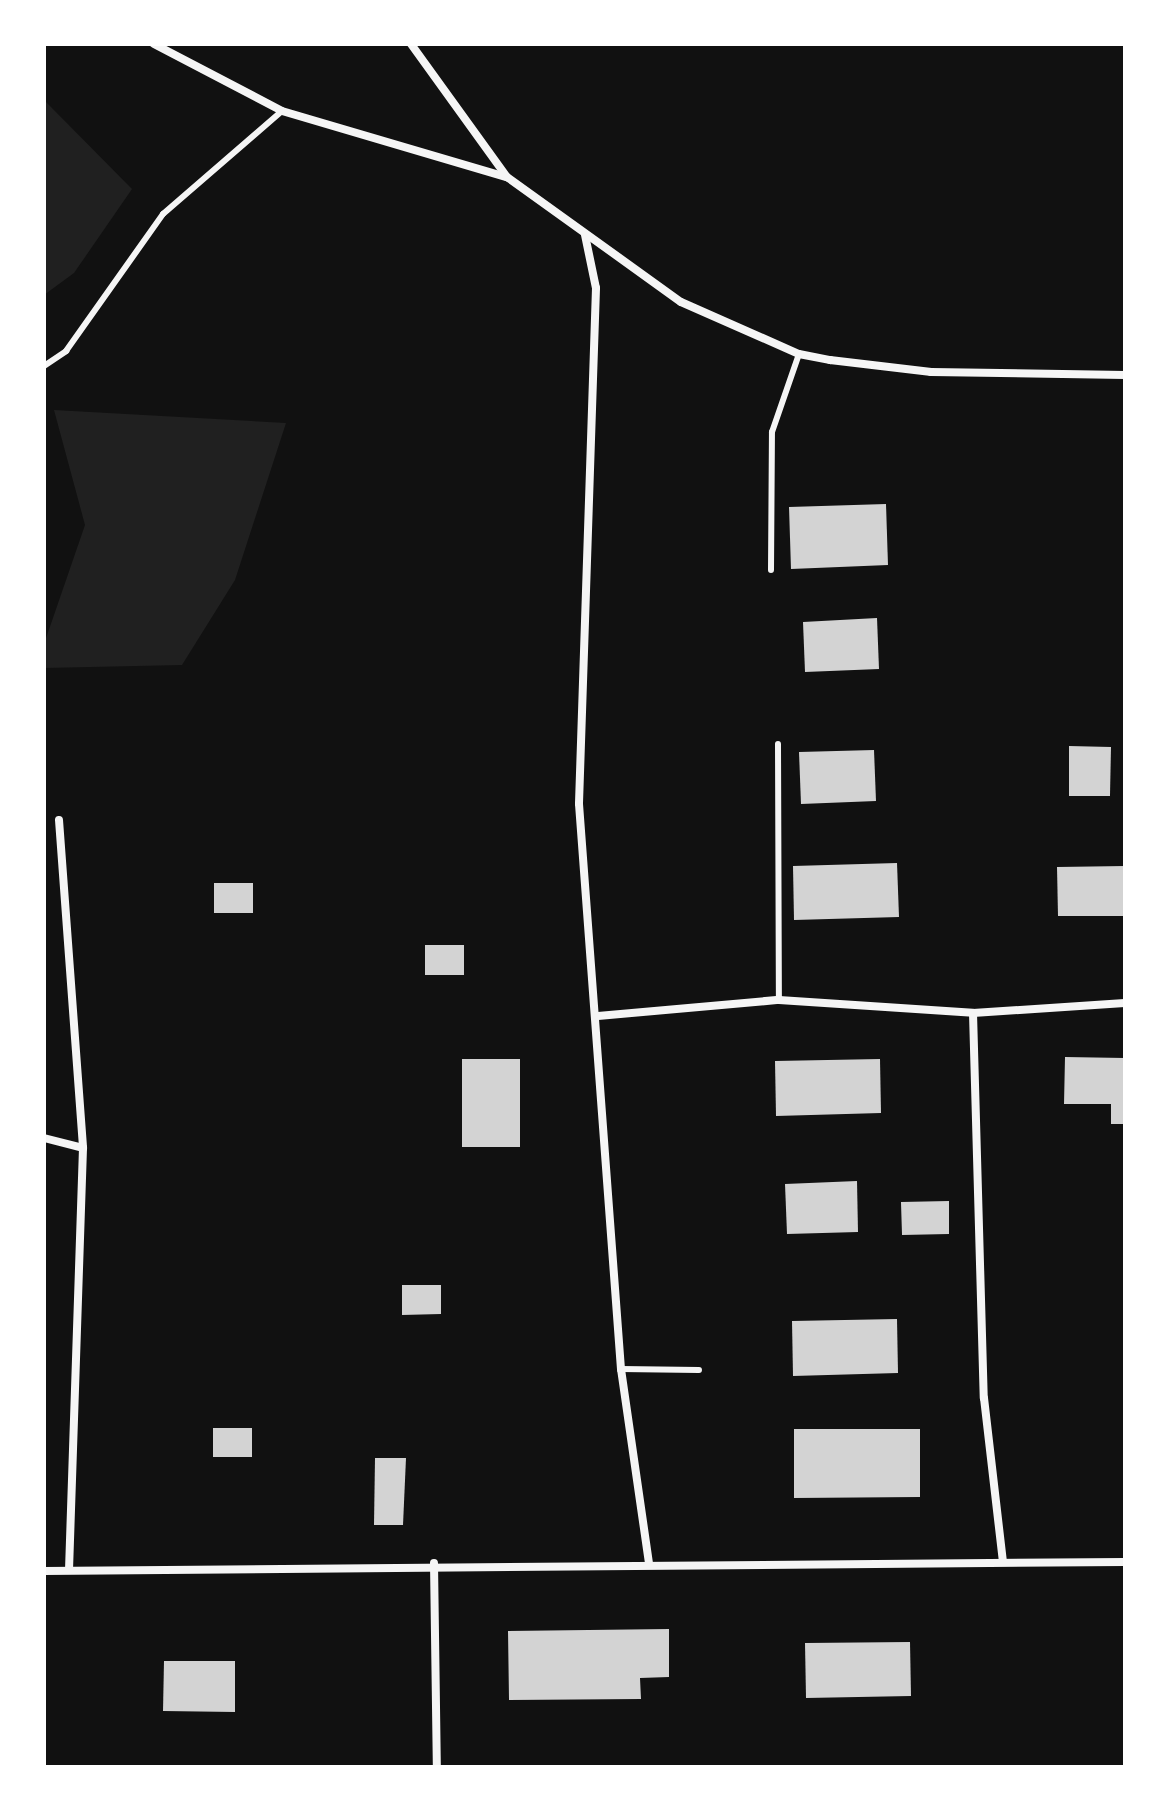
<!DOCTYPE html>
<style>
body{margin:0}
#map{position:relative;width:1169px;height:1811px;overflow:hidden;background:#111;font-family:Helvetica,sans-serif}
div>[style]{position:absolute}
.green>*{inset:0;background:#202020}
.building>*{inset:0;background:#d3d3d3}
.service>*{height:6px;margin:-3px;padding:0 3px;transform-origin:3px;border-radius:3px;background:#f5f5f5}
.minor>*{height:8px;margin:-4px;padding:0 4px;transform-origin:4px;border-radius:4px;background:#f5f5f5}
span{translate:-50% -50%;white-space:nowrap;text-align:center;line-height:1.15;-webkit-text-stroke:6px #fff;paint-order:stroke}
.frame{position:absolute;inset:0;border:46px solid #fff;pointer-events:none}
</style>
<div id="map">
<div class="green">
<i style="clip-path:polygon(44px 100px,132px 189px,74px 273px,44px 295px)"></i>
<i style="clip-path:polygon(54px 410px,286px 423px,235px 580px,182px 665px,44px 668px,44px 644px,85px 525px)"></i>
</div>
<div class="building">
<i style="clip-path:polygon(886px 504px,888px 565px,791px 569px,789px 507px)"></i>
<i style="clip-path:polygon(877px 618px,879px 669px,805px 672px,803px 622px)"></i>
<i style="clip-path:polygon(1069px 746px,1111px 747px,1110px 796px,1069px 796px)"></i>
<i style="clip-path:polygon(874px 750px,876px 801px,801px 804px,799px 752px)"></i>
<i style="clip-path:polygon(897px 863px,899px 917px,794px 920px,793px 866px)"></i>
<i style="clip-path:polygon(1125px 866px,1125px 916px,1058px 916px,1057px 867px)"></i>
<i style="clip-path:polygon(214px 883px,253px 883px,253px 913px,214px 913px)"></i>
<i style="clip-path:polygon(425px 945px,464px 945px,464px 975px,425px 975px)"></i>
<i style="clip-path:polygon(1065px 1057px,1125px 1058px,1125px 1124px,1111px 1124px,1111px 1104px,1064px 1104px)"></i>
<i style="clip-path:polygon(462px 1059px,520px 1059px,520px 1147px,462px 1147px)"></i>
<i style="clip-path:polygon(880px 1059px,881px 1113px,776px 1116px,775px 1061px)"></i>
<i style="clip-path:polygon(857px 1181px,858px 1232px,787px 1234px,785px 1184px)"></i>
<i style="clip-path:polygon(949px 1201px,949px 1234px,902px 1235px,901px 1202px)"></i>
<i style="clip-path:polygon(402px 1285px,441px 1285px,441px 1314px,402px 1315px)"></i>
<i style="clip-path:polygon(897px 1319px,898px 1373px,793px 1376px,792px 1321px)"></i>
<i style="clip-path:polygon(213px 1428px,252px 1428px,252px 1457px,213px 1457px)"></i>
<i style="clip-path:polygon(794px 1429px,920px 1429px,920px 1497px,794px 1498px)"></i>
<i style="clip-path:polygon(375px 1458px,406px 1458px,403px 1525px,374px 1525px)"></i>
<i style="clip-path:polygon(669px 1629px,669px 1677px,640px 1678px,641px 1699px,509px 1700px,508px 1631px)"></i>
<i style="clip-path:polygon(910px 1642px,911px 1696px,806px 1698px,805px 1643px)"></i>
<i style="clip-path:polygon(164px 1661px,235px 1661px,235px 1712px,163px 1711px)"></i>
</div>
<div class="service">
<i style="left:44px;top:366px;width:27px;rotate:-34deg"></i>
<i style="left:66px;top:351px;width:168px;rotate:-54.7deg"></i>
<i style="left:163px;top:214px;width:157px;rotate:-40.9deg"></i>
<i style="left:771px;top:570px;width:138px;rotate:-89.6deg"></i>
<i style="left:772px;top:432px;width:83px;rotate:-70.9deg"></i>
<i style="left:778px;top:744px;width:256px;rotate:89.8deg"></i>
<i style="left:621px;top:1369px;width:78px;rotate:0.7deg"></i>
</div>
<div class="minor">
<i style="left:154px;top:44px;width:144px;rotate:27.6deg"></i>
<i style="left:282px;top:111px;width:234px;rotate:16.4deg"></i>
<i style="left:411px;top:44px;width:164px;rotate:54.2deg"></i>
<i style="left:507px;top:177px;width:214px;rotate:35.7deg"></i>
<i style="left:681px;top:302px;width:129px;rotate:23.8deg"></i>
<i style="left:799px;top:354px;width:32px;rotate:11deg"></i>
<i style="left:830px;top:360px;width:102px;rotate:6.8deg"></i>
<i style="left:931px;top:372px;width:194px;rotate:0.9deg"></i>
<i style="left:585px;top:235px;width:54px;rotate:78.3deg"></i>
<i style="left:596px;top:288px;width:516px;rotate:91.89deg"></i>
<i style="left:579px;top:804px;width:567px;rotate:85.75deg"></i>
<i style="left:621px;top:1369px;width:197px;rotate:81.8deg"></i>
<i style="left:59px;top:820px;width:329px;rotate:85.8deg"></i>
<i style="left:83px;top:1148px;width:422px;rotate:91.9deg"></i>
<i style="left:973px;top:1013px;width:385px;rotate:88.4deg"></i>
<i style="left:984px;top:1398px;width:164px;rotate:83.4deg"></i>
<i style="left:598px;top:1016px;width:182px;rotate:-5.1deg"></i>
<i style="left:779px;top:1000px;width:194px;rotate:3.8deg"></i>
<i style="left:973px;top:1013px;width:152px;rotate:-3.8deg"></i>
<i style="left:44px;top:1138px;width:40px;rotate:14.4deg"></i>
<i style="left:434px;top:1563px;width:204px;rotate:89.2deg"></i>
<i style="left:44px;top:1571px;width:1081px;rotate:-0.48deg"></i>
</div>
<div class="frame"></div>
</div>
